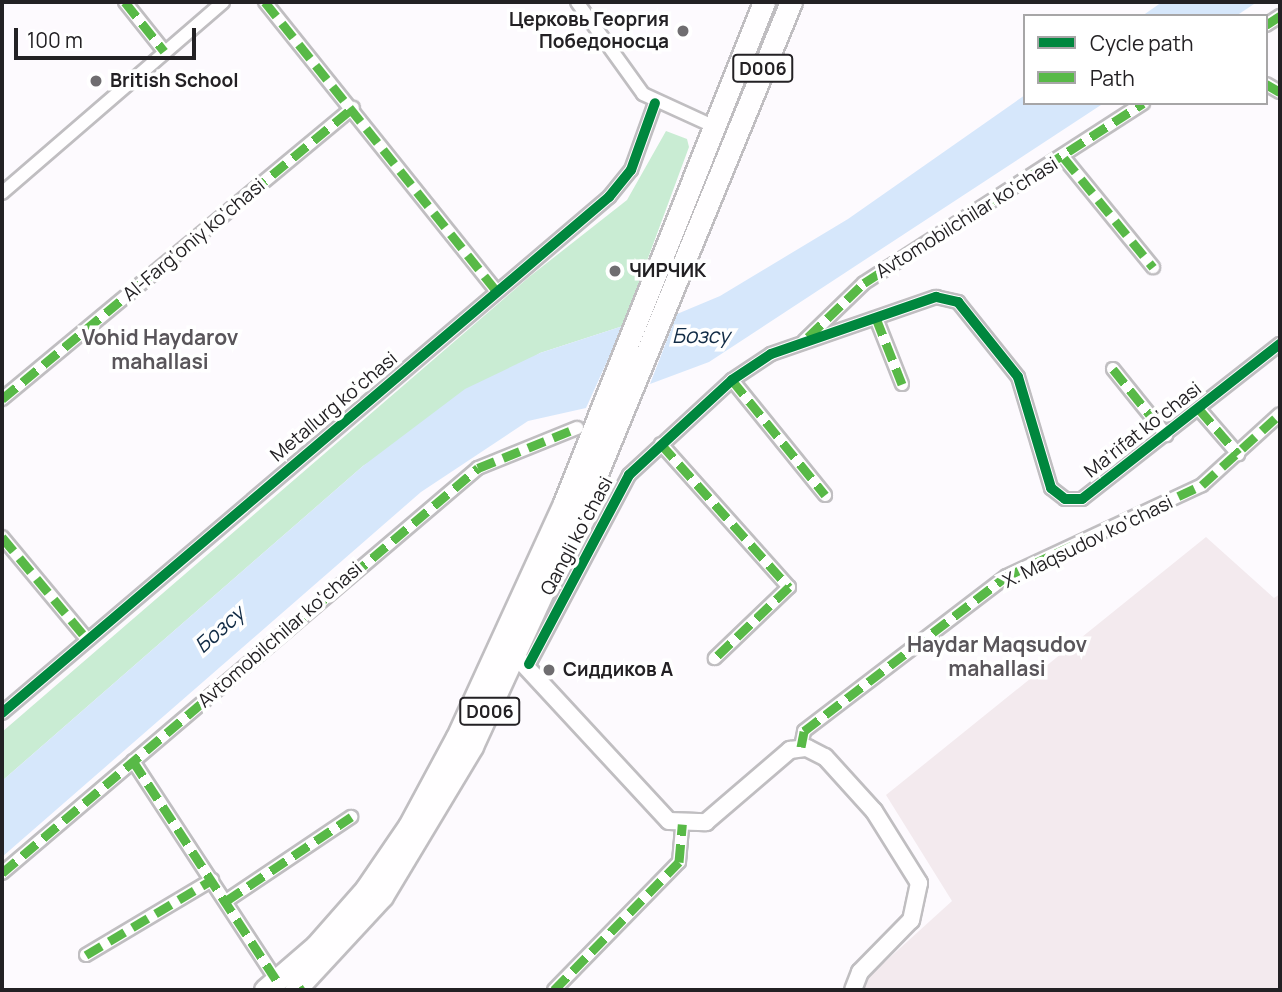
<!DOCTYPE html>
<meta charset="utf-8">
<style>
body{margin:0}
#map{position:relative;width:1282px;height:992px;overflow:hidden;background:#fdfafe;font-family:Manrope,sans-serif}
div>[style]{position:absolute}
.industrial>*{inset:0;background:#f3eaee}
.green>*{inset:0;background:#c9ecd3}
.water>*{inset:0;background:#d6e7fb}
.roads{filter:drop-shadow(2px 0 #c0bec1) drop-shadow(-2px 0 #c0bec1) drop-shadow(0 2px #c0bec1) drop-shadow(0 -2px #c0bec1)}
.minor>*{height:12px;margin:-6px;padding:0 6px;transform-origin:6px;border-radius:6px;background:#fffeff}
.tertiary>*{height:16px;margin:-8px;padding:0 8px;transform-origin:8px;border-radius:8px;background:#fffeff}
.primary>*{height:21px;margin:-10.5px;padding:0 10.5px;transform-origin:10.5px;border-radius:10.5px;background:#fffeff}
.quiet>*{height:9px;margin-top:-4.5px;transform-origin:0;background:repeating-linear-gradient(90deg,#58b947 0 18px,transparent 0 27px)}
.cycleway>*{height:10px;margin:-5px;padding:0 5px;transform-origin:5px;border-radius:5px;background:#00873e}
.dots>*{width:19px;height:19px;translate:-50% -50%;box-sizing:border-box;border:4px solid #fff;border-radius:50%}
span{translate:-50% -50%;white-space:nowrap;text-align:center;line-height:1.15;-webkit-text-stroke:7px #fff;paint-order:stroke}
.shield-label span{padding:2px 5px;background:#fff;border:2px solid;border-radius:5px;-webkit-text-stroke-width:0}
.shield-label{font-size:18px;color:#232124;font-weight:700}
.poi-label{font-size:19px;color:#232124;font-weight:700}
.right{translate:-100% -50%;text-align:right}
.left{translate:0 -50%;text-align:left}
.street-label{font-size:19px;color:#232124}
.water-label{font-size:21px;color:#112b45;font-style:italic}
.neighbourhood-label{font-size:21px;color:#59555a;font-weight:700}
.frame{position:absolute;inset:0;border:4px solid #232124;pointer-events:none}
.legend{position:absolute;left:1023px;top:14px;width:245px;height:91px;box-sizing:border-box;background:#fff;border:2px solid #a7a6a7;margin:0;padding:9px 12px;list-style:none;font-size:21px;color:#232124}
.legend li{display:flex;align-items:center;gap:14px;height:35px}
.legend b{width:35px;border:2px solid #a7a6a7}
.scale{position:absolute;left:14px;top:28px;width:182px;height:32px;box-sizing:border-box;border:4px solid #232124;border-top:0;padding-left:9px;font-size:21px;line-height:24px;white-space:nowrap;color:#232124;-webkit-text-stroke:5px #fff;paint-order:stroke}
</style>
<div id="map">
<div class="industrial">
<i style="clip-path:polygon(1206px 537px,1274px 598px,1280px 594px,1280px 990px,854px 990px,952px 901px,886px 795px)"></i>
</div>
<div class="green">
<i style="clip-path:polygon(666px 131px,687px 139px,689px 147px,623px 326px,540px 353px,363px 466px,2px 781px,2px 732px,529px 277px,627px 200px)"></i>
</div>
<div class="water">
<i style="clip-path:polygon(1162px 2px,1257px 2px,1236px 16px,1142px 16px)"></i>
<i style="clip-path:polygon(1025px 95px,1025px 103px,1104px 103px,709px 362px,650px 384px,677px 314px,720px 296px,848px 219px)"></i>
<i style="clip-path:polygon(623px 326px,586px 408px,528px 421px,421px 492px,2px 857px,2px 781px,363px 466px,465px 389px,540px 353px)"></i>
</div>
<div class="roads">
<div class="minor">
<i style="left:125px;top:2px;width:63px;rotate:51.5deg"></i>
<i style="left:265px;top:2px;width:369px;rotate:51.3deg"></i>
<i style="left:577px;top:2px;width:113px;rotate:54.3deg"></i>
<i style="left:643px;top:94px;width:79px;rotate:24.6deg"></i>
<i style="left:1266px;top:25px;width:17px;rotate:-33deg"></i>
<i style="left:1266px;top:84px;width:16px;rotate:30deg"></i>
<i style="left:1064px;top:158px;width:141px;rotate:50.8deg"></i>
<i style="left:2px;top:193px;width:292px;rotate:-40.8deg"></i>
<i style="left:876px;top:318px;width:71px;rotate:68.5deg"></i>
<i style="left:804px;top:341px;width:83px;rotate:-44deg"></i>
<i style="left:864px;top:283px;width:332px;rotate:-32.8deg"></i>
<i style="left:1113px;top:369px;width:85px;rotate:51.2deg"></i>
<i style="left:732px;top:380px;width:148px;rotate:51deg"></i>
<i style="left:2px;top:399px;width:456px;rotate:-39.7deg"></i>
<i style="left:1199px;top:409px;width:60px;rotate:49.1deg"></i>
<i style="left:661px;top:444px;width:192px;rotate:48.2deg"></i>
<i style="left:789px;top:587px;width:103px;rotate:136.2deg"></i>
<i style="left:2px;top:537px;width:133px;rotate:50.2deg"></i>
<i style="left:529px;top:664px;width:214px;rotate:-62.1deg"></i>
<i style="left:629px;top:475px;width:140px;rotate:-42.7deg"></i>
<i style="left:732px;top:380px;width:47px;rotate:-33.7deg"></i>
<i style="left:771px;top:354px;width:175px;rotate:-19.1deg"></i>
<i style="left:936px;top:297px;width:23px;rotate:13deg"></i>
<i style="left:958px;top:302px;width:96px;rotate:51.3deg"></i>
<i style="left:1018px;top:377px;width:116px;rotate:73.4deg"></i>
<i style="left:1051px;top:488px;width:18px;rotate:38deg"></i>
<i style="left:1065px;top:499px;width:17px"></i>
<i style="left:1082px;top:499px;width:251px;rotate:-38.1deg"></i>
<i style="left:2px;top:713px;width:797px;rotate:-40.37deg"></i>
<i style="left:609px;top:197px;width:35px;rotate:-51deg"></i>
<i style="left:631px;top:170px;width:71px;rotate:-70.3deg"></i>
<i style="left:801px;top:747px;width:16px;rotate:-79deg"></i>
<i style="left:804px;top:731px;width:255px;rotate:-37.4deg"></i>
<i style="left:1007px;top:576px;width:215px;rotate:-25deg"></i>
<i style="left:1202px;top:485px;width:105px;rotate:-42.3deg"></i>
<i style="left:133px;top:761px;width:263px;rotate:56.8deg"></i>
<i style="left:2px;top:873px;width:625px;rotate:-40.39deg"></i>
<i style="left:478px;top:468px;width:107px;rotate:-22deg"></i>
<i style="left:226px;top:901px;width:151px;rotate:-33.9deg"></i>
<i style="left:86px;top:955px;width:147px;rotate:-30.8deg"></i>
<i style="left:554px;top:990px;width:179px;rotate:-45.7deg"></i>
<i style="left:679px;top:862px;width:38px;rotate:-85deg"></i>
</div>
<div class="tertiary">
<i style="left:516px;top:656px;width:225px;rotate:47.2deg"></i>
<i style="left:669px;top:821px;width:37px;rotate:2deg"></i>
<i style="left:706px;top:822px;width:111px;rotate:-40.6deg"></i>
<i style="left:790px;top:750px;width:17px;rotate:-7deg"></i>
<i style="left:807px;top:748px;width:20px;rotate:27deg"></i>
<i style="left:825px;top:757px;width:73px;rotate:47.8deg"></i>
<i style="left:874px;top:811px;width:85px;rotate:58deg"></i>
<i style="left:919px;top:883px;width:38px;rotate:102deg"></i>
<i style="left:911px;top:920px;width:73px;rotate:134.4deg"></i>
<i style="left:860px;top:972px;width:19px;rotate:111deg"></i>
</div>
<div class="primary">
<i style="left:265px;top:990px;width:67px;rotate:-40.8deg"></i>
<i style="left:316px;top:946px;width:76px;rotate:-48.7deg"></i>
<i style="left:366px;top:889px;width:76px;rotate:-55.7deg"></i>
<i style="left:409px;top:826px;width:101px;rotate:-61.7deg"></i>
<i style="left:457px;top:737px;width:257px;rotate:-65.4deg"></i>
<i style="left:564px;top:503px;width:539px;rotate:-68.24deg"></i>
<i style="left:295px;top:990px;width:128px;rotate:-47.2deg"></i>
<i style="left:382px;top:896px;width:175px;rotate:-59deg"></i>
<i style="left:472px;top:746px;width:289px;rotate:-65.3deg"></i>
<i style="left:593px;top:483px;width:520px;rotate:-67.63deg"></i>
</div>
</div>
<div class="quiet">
<i style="left:125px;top:2px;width:63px;rotate:51.5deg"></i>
<i style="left:265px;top:2px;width:369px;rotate:51.3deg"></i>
<i style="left:1266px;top:25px;width:17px;rotate:-33deg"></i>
<i style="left:1266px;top:84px;width:16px;rotate:30deg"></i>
<i style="left:1064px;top:158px;width:141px;rotate:50.8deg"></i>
<i style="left:876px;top:318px;width:71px;rotate:68.5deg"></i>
<i style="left:808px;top:337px;width:78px;rotate:-44deg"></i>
<i style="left:864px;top:283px;width:332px;rotate:-32.8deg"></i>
<i style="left:1113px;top:369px;width:85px;rotate:51.2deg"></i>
<i style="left:732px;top:380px;width:148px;rotate:51deg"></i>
<i style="left:2px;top:399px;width:456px;rotate:-39.7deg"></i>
<i style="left:1199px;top:409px;width:60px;rotate:49.1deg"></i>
<i style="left:661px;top:444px;width:192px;rotate:48.2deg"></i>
<i style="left:789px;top:587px;width:103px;rotate:136.2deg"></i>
<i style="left:2px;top:537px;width:133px;rotate:50.2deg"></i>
<i style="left:801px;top:747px;width:16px;rotate:-79deg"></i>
<i style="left:804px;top:731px;width:255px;rotate:-37.4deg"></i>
<i style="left:1007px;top:576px;width:215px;rotate:-25deg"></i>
<i style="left:1202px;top:485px;width:105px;rotate:-42.3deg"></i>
<i style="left:133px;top:761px;width:263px;rotate:56.8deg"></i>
<i style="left:2px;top:873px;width:625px;rotate:-40.39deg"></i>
<i style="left:478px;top:468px;width:107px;rotate:-22deg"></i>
<i style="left:226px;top:901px;width:151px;rotate:-33.9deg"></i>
<i style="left:86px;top:955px;width:147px;rotate:-30.8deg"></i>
<i style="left:299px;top:987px;width:4px;rotate:56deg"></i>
<i style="left:554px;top:990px;width:179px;rotate:-45.7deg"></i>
<i style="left:679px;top:862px;width:38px;rotate:-85deg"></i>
</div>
<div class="cycleway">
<i style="left:529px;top:664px;width:214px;rotate:-62.1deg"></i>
<i style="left:629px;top:475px;width:140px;rotate:-42.7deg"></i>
<i style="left:732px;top:380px;width:47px;rotate:-33.7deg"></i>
<i style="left:771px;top:354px;width:175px;rotate:-19.1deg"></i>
<i style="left:936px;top:297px;width:23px;rotate:13deg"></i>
<i style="left:958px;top:302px;width:96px;rotate:51.3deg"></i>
<i style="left:1018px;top:377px;width:116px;rotate:73.4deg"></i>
<i style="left:1051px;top:488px;width:18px;rotate:38deg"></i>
<i style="left:1065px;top:499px;width:17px"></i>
<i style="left:1082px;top:499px;width:251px;rotate:-38.1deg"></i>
<i style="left:2px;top:713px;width:797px;rotate:-40.37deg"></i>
<i style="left:609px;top:197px;width:35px;rotate:-51deg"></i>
<i style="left:631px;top:170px;width:71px;rotate:-70.3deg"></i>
</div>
<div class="dots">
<i style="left:683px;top:31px;background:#6f6d70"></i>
<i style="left:96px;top:81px;background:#6f6d70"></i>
<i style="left:615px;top:271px;background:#6f6d70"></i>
<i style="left:549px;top:670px;background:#6f6d70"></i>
</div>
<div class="shield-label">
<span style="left:763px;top:68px">D006</span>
<span style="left:490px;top:711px">D006</span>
</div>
<div class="poi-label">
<span class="right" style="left:669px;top:31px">Церковь Георгия<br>Победоносца</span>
<span class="left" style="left:110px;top:81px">British School</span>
<span class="left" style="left:629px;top:271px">ЧИРЧИК</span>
<span class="left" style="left:563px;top:670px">Сиддиков А</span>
</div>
<div class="street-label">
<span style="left:967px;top:218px;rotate:-32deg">Avtomobilchilar ko‘chasi</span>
<span style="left:194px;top:240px;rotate:-40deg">Al-Farg‘oniy ko‘chasi</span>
<span style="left:334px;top:407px;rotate:-40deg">Metallurg ko‘chasi</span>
<span style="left:1143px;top:430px;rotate:-38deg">Maʼrifat ko‘chasi</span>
<span style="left:577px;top:536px;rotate:-62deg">Qangli ko‘chasi</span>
<span style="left:1088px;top:542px;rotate:-26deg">X. Maqsudov ko‘chasi</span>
<span style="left:280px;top:635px;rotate:-41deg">Avtomobilchilar ko‘chasi</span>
</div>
<div class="water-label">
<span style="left:701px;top:335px">Бозсу</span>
<span style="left:219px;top:629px;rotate:-42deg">Бозсу</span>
</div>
<div class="neighbourhood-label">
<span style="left:160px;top:349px">Vohid Haydarov<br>mahallasi</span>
<span style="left:997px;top:656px">Haydar Maqsudov<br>mahallasi</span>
</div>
<div class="frame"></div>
<ul class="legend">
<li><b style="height:9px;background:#00873e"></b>Cycle path</li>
<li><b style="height:9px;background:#58b947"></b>Path</li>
</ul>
<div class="scale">100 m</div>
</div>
